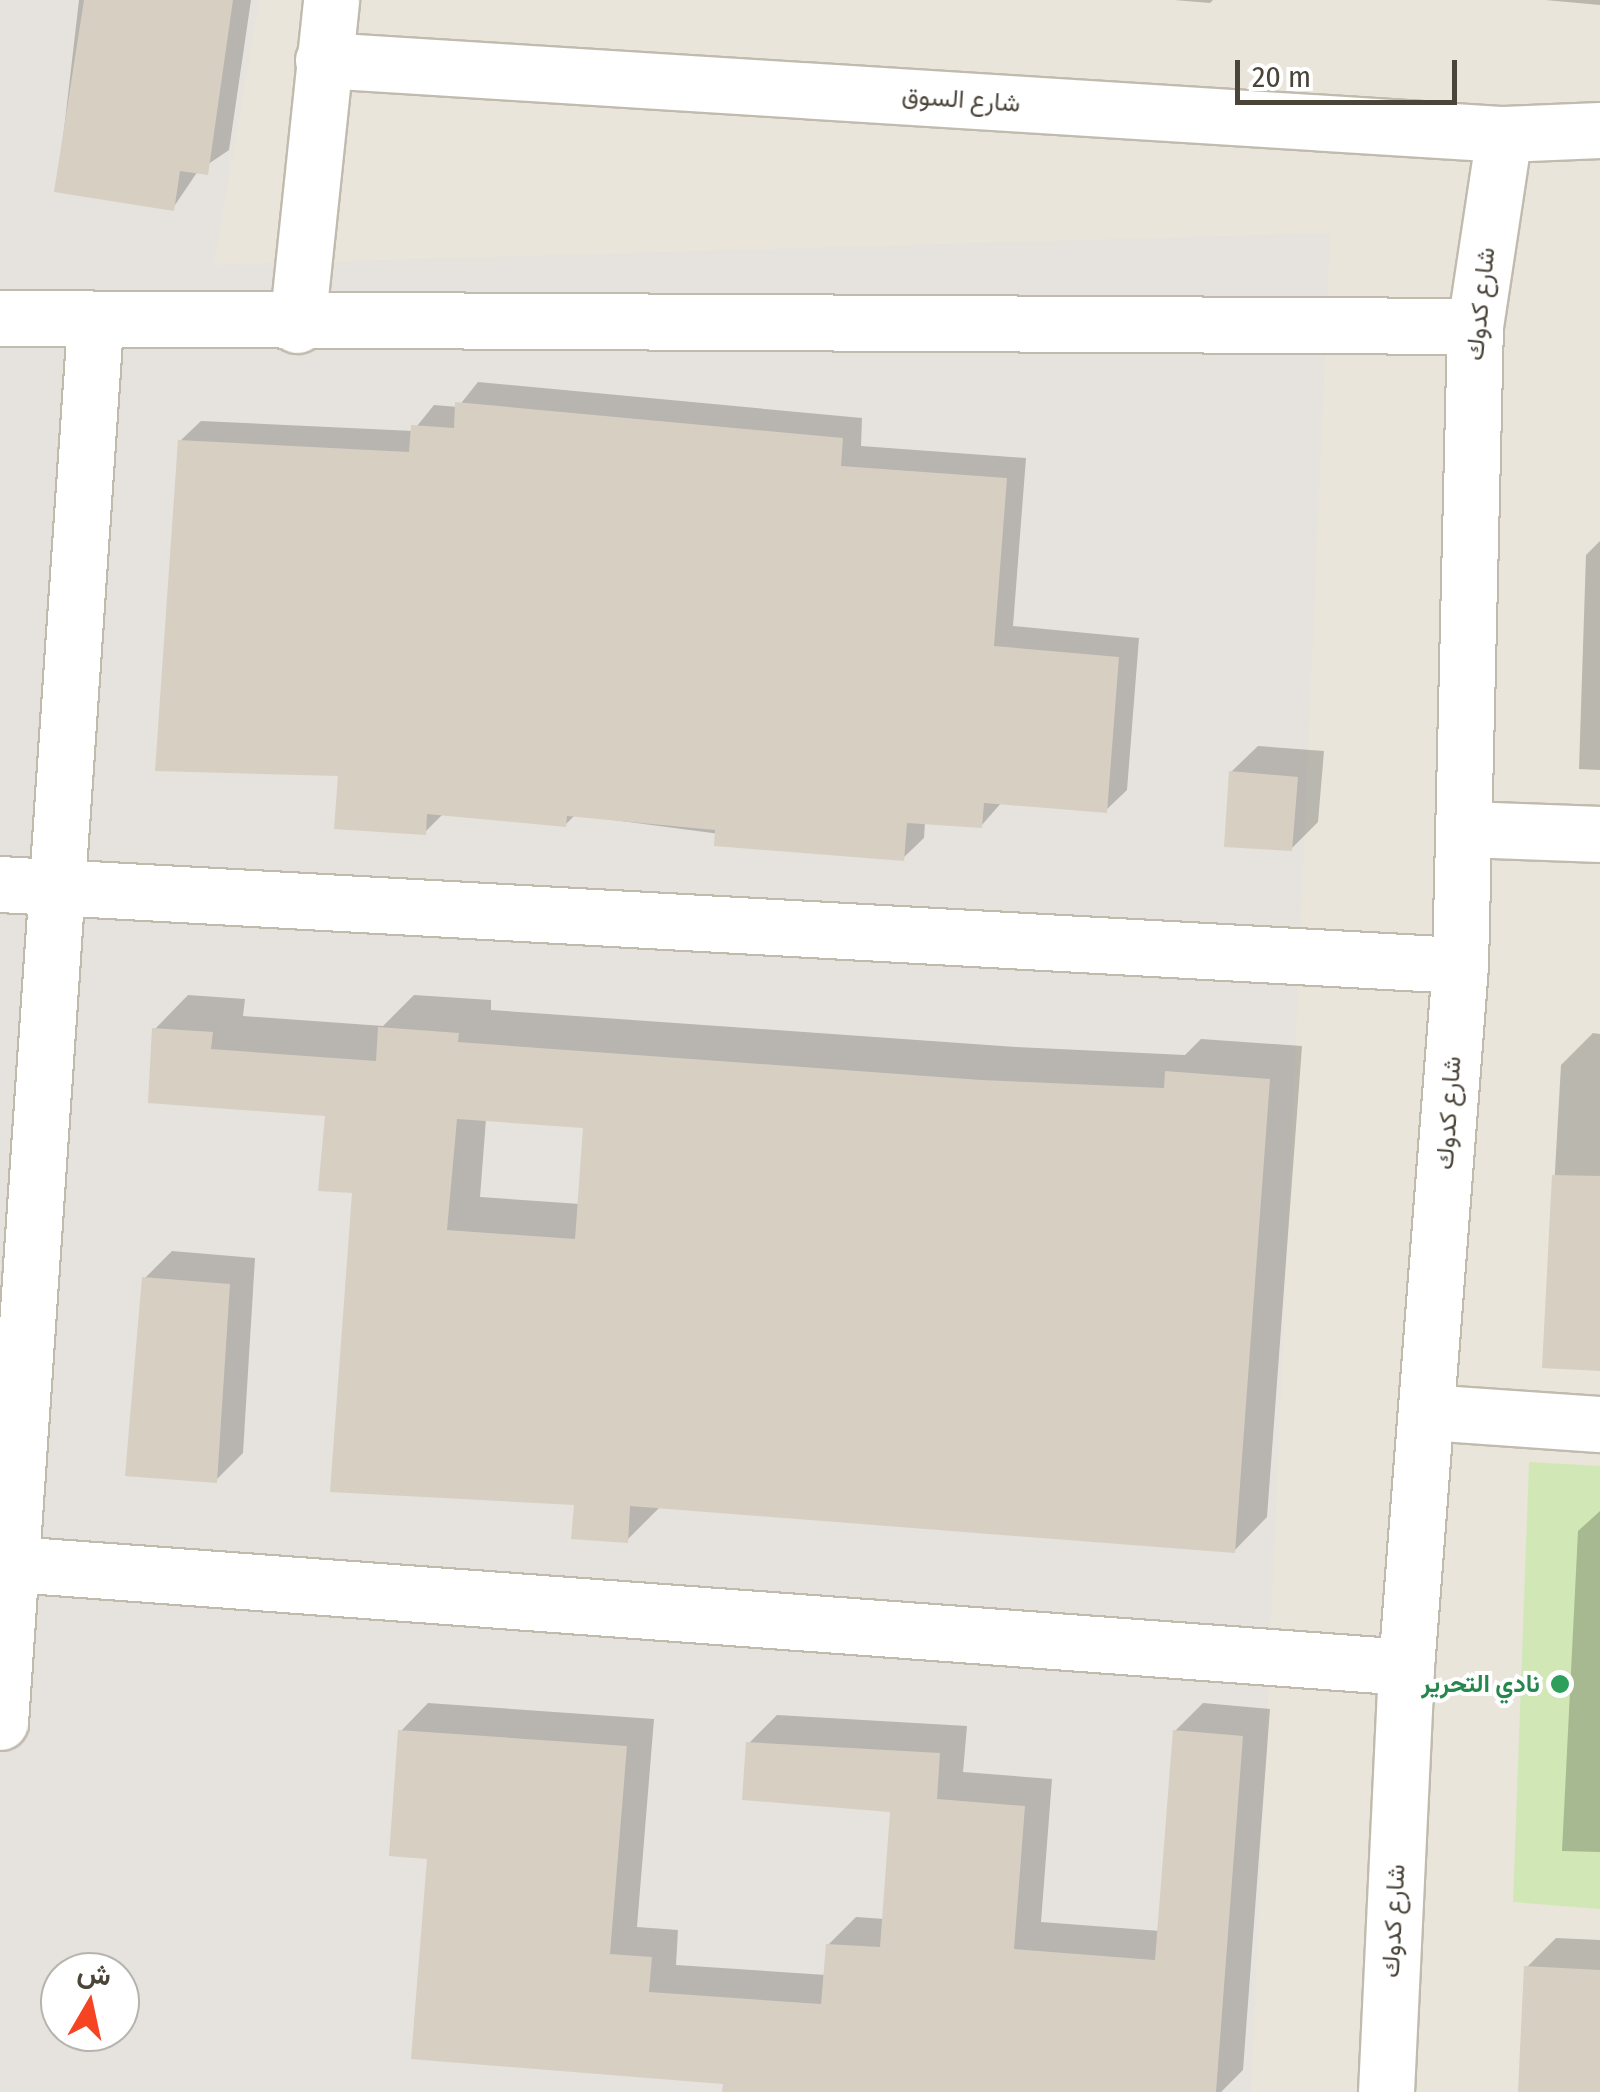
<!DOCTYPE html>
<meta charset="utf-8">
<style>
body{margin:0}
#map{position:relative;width:1600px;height:2092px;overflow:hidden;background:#f6f3ec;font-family:"Fira Sans Condensed",Vazirmatn,sans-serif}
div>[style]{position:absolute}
.residential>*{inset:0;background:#e9e5da}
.industrial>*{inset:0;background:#e6e2dd}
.green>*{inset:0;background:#d1e8b6}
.shadow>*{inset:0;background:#0003}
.building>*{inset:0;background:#d7cfc1}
.roads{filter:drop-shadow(2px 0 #c1bbae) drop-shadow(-2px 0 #c1bbae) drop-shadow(0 2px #c1bbae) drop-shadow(0 -2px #c1bbae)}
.minor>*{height:55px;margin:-27.5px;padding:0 27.5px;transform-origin:27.5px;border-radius:27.5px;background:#fff}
.dots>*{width:28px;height:28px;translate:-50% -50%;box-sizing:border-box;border:5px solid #fff;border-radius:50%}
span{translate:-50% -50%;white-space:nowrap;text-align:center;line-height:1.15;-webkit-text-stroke:8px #fff;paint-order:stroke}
.street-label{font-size:25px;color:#4a4439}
.leisure-label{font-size:25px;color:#27864d;font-weight:700}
.right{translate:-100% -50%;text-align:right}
.north{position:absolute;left:40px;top:1952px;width:100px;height:100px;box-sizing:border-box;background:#fff;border:2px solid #b7b4b0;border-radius:50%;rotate:9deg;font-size:28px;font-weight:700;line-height:40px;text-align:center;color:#4a4439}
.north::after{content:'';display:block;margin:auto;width:35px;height:45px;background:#f64422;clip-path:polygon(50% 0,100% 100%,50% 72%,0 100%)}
.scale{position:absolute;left:1235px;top:60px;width:222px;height:45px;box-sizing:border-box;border:5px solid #4a4439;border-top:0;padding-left:12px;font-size:30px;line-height:35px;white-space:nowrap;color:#4a4439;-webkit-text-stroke:8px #fff;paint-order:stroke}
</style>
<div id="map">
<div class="residential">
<i style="clip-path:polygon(evenodd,0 0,1600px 0,1600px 2092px,0 2092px,0 0,60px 1972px,120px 1972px,120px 2032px,60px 2032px,60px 1972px)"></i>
</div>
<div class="industrial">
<i style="clip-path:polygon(evenodd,0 0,259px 0,214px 265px,1330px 233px,1251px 2092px,0 2092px,0 0,60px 1972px,120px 1972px,120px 2032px,60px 2032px,60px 1972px)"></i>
</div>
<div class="green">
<i style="clip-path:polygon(1529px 1462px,1600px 1466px,1600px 1909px,1513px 1902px)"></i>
</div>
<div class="shadow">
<i style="clip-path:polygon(79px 0,251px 0,229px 150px,198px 171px,173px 208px,57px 190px)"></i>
<i style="clip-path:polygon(1174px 0,1213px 0,1210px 3px)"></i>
<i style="clip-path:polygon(1545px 0,1600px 0,1600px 5px)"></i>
<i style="clip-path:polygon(478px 382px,862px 418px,861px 446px,1026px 458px,1013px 626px,1139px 638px,1127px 790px,1106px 810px,1002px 802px,981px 826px,925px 822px,924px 838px,903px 858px,575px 815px,565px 825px,444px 813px,425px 832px,341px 773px,180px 441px,201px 421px,413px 431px,434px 405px,458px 407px)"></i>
<i style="clip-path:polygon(1600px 541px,1600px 770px,1579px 769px,1586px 555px)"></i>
<i style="clip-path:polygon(1258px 746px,1324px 751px,1318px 822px,1291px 849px,1231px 772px)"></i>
<i style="clip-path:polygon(evenodd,188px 995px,245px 999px,243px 1016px,383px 1026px,414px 995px,491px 1000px,491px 1010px,1016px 1047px,1185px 1055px,1201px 1039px,1302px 1046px,1267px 1517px,1234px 1551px,662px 1505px,627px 1540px,576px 1503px,355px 1191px,328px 1113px,155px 1029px,188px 995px,486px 1119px,586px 1126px,580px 1204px,480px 1197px,486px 1119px)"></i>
<i style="clip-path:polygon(1593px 1033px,1600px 1034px,1600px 1369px,1544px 1366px,1561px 1065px)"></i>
<i style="clip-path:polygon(172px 1251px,255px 1258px,243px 1453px,216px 1480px,145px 1278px)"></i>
<i style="clip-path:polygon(1600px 1511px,1600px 1852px,1562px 1851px,1578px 1531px)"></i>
<i style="clip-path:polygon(428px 1703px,654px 1719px,637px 1927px,678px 1930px,676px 1965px,826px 1975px,828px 1945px,856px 1917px,885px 1919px,893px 1809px,749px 1743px,777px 1715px,967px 1726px,963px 1772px,1052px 1779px,1041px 1922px,1160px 1931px,1175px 1731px,1203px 1703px,1270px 1709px,1243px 2070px,1221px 2092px,725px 2092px,725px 2081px,430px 1856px,401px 1731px)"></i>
<i style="clip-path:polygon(1556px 1938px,1600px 1940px,1600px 2092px,1520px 2092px,1527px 1967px)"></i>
</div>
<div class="building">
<i style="clip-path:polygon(84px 0,233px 0,208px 175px,180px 171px,174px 211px,54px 192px)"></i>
<i style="clip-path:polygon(455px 402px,843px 438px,841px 466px,1007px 478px,994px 646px,1119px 657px,1107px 813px,984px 803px,982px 828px,907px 823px,904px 861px,714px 846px,715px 830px,567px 816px,566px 827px,427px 814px,426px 835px,334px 829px,338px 776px,155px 771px,178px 440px,409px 452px,411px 425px,454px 428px)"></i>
<i style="clip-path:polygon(1229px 771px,1298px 777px,1292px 851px,1224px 847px)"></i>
<i style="clip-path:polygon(evenodd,378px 1027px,459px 1033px,458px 1042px,981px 1080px,1164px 1088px,1165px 1071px,1270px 1079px,1235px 1553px,630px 1506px,628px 1543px,571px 1539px,574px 1505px,330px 1492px,352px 1193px,318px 1191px,325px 1116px,148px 1103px,152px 1028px,213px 1032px,211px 1049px,376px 1061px,378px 1027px,457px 1119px,583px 1128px,575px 1239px,447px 1230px,457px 1119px)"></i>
<i style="clip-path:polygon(1552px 1175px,1600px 1176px,1600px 1371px,1542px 1368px)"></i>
<i style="clip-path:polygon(142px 1277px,230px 1284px,217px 1483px,125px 1476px)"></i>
<i style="clip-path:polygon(398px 1730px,627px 1746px,610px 1954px,652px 1957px,649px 1992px,821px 2004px,826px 1944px,880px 1947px,890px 1812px,742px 1800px,746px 1742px,940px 1753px,937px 1799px,1025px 1806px,1014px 1949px,1155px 1960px,1173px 1730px,1243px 1736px,1216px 2092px,722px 2092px,723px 2084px,411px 2059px,427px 1859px,389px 1856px)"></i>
<i style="clip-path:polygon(1524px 1966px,1600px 1970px,1600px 2092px,1518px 2092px)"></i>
</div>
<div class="roads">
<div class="minor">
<i style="left:323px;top:60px;width:1183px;rotate:3.59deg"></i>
<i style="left:1504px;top:134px;width:96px;rotate:-2.4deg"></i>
<i style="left:0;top:318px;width:1475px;rotate:0.31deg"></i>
<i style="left:297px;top:325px;width:327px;rotate:-84deg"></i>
<i style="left:1466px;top:829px;width:134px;rotate:2.1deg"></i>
<i style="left:0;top:884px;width:1462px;rotate:3.18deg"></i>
<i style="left:1427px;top:1412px;width:173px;rotate:4deg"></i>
<i style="left:0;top:1563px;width:1410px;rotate:4.23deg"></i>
<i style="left:0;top:1722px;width:1400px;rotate:-86.11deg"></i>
<i style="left:1386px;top:2092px;width:425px;rotate:-87.3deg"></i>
<i style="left:1406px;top:1667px;width:704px;rotate:-85.6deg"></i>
<i style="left:1460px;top:965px;width:639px;rotate:-88.66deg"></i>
<i style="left:1475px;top:326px;width:194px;rotate:-81.4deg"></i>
</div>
</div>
<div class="dots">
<i style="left:1560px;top:1684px;background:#2e9e5b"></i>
</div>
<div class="street-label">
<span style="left:961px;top:100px;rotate:4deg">شارع السوق</span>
<span style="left:1481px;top:304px;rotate:-84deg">شارع كدوك</span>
<span style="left:1449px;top:1113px;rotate:-86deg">شارع كدوك</span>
<span style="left:1394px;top:1921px;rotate:-87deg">شارع كدوك</span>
</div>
<div class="leisure-label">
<span class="right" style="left:1540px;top:1684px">نادي التحرير</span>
</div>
<div class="north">ش</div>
<div class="scale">20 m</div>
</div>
